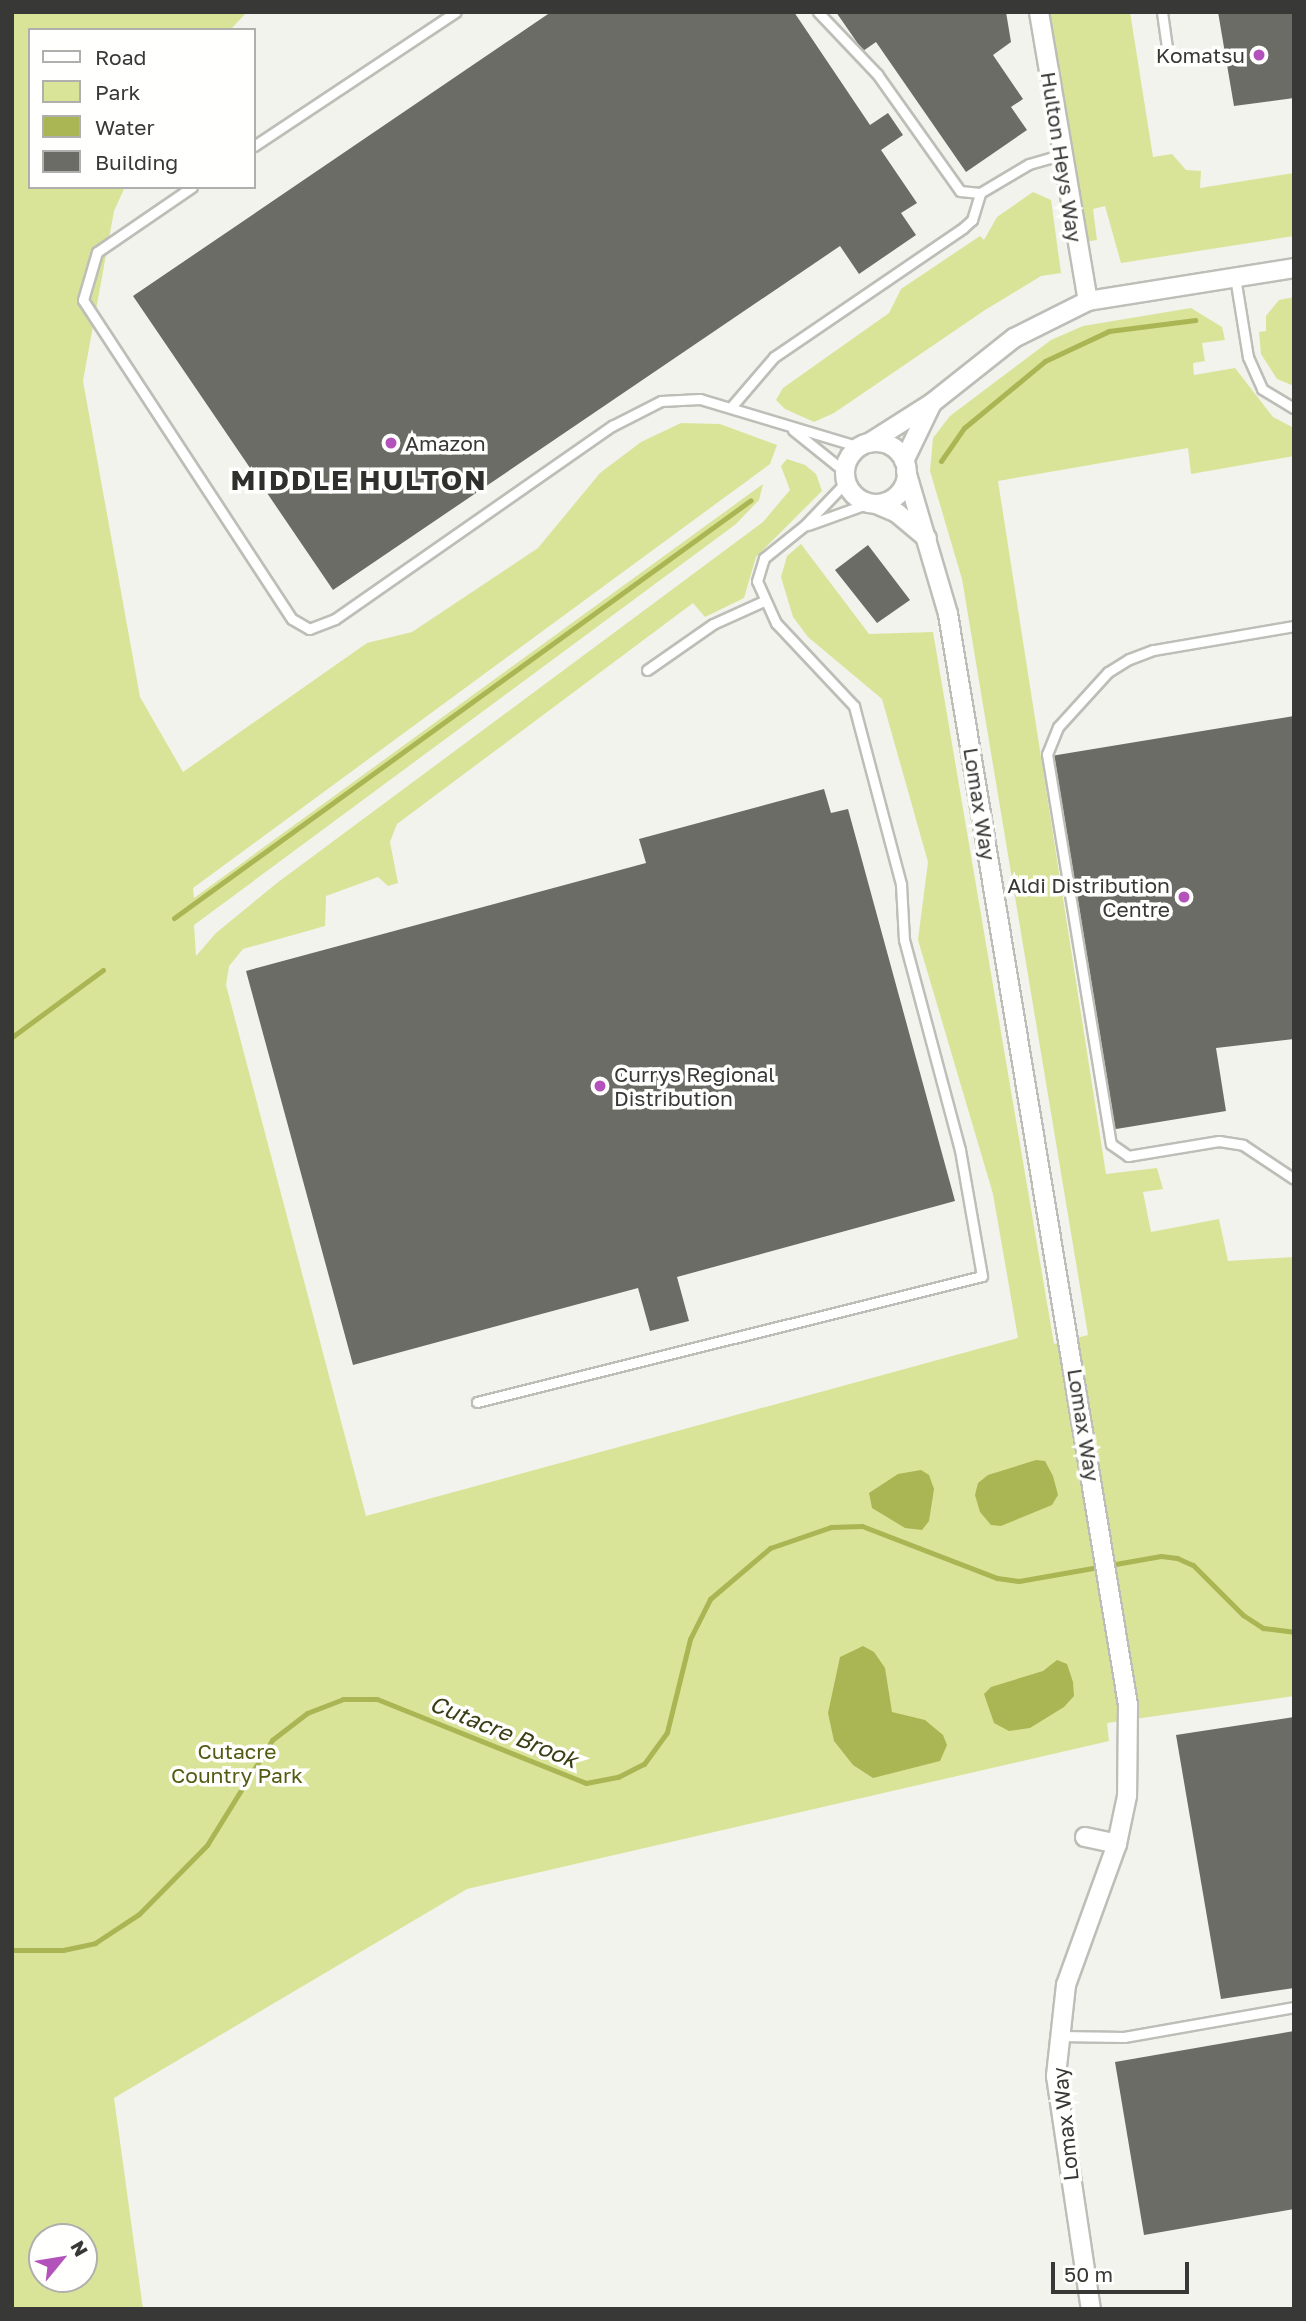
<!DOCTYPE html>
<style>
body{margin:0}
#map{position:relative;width:1306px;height:2321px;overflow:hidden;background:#f1f3ec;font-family:"Golos Text",sans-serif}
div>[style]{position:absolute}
.green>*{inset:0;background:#dae498}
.water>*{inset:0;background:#aab553}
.stream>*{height:5px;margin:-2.5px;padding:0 2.5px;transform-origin:2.5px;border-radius:2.5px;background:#aab553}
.building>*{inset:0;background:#6b6c66}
.roads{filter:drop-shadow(2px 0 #bdbeb7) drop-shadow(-2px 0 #bdbeb7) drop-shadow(0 2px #bdbeb7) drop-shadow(0 -2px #bdbeb7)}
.lane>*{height:9px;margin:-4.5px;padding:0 4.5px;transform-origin:4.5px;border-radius:4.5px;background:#fff}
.street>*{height:18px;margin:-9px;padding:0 9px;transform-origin:9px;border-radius:9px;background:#fff}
.street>.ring{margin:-9px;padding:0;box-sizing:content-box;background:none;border:18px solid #fff;border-radius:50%}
.dots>*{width:19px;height:19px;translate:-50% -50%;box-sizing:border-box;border:4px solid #fffffe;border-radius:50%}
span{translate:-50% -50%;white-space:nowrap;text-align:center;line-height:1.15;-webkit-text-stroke:7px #fffffe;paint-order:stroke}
.poi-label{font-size:21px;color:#383936}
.right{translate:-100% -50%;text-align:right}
.left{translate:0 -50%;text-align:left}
.street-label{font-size:21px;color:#383936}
.park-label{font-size:21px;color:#535a12}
.water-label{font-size:23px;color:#3a3e15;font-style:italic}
.district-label{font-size:28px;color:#2f302b;font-weight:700;letter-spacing:2px}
.frame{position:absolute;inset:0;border:14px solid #383936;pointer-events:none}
.legend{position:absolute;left:28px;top:28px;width:228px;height:161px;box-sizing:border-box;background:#fffffe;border:2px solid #afb0ae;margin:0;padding:9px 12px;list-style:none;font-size:21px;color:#383936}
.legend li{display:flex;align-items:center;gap:14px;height:35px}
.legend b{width:35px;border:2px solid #afb0ae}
.north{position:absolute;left:28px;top:2223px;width:70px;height:70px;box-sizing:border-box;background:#fffffe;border:2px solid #afb0ae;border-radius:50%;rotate:60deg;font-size:19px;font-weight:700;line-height:28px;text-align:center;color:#383936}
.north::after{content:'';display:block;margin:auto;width:24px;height:32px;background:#b352ba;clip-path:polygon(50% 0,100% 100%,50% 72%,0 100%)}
.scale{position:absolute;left:1051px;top:2262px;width:138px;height:32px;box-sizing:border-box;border:4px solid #383936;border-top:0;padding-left:9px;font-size:21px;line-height:24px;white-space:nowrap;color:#383936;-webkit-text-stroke:5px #fffffe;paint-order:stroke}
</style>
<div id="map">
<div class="green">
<i style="clip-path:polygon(evenodd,12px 12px,247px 12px,230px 30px,30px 30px,30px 187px,125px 187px,114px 211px,83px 381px,140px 697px,183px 772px,367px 643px,412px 632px,538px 548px,600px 473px,641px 442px,681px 423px,720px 424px,777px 445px,770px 464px,193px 888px,194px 898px,763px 484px,759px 500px,736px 524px,194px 925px,196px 956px,216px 933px,277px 883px,763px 522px,790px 490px,781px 466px,787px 459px,805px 465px,816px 474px,822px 491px,756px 557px,744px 598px,705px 617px,693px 603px,397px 824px,390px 842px,398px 883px,388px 886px,378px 877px,326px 896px,325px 926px,243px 949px,229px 966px,226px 985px,366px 1516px,1018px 1338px,993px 1194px,918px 940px,928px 862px,882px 699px,808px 637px,793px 617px,781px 577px,787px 556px,801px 544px,869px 634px,933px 632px,1054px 1344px,1088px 1335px,962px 579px,930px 471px,933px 438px,950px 416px,1051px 340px,1083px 326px,1191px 308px,1222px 327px,1225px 340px,1202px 343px,1205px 361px,1193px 363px,1194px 375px,1235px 368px,1273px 417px,1294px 428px,1294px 456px,1191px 474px,1188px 448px,998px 481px,1106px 1174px,1157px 1168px,1163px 1189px,1143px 1192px,1151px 1232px,1219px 1219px,1228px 1261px,1294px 1257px,1294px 1696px,1107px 1723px,1109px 1741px,467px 1889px,114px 2098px,143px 2309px,12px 2309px,12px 12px,42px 2237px,84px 2237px,84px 2279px,42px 2279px,42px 2237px)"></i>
<i style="clip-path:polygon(1047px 12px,1130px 12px,1153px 157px,1172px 154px,1186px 170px,1201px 171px,1200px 188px,1294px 173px,1294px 236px,1121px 263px,1105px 206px,1093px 209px,1097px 240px,1085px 242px)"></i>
<i style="clip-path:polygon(1033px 192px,1051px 200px,1061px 273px,1041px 276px,985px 310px,834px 413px,814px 422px,785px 409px,776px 400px,783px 388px,889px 313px,901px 289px,980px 236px,984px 240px,997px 217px)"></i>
<i style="clip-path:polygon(1294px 297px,1294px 386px,1277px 379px,1261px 354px,1259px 332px,1266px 331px,1266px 316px,1279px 300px)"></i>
</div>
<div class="water">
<i style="clip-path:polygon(1036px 1460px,1045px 1461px,1053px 1476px,1058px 1495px,1052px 1505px,1001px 1526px,991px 1525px,980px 1512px,975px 1495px,978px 1483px,988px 1475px)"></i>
<i style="clip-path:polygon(921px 1470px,929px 1475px,934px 1489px,929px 1521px,922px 1530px,905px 1528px,872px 1508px,869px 1493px,898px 1474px)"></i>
<i style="clip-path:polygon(863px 1646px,874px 1652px,885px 1668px,892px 1712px,925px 1720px,943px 1735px,947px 1745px,940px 1761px,873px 1778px,853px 1765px,834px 1741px,828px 1713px,840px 1657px)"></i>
<i style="clip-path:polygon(1057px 1660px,1067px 1664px,1073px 1682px,1074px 1696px,1064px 1707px,1030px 1728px,1009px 1731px,994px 1723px,984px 1694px,991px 1687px,1043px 1671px)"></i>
</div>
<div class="stream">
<i style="left:941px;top:461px;width:40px;rotate:-55.1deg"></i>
<i style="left:964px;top:428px;width:105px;rotate:-39.6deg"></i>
<i style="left:1045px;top:361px;width:71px;rotate:-25.1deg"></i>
<i style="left:1109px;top:331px;width:87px;rotate:-7.3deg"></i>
<i style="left:174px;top:918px;width:712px;rotate:-35.92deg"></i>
<i style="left:12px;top:1037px;width:113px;rotate:-36.4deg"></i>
<i style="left:12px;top:1950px;width:51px"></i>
<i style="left:63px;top:1950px;width:33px;rotate:-12deg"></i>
<i style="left:95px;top:1943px;width:53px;rotate:-33.4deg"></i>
<i style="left:139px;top:1914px;width:97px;rotate:-45.4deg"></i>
<i style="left:207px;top:1845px;width:123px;rotate:-58.2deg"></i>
<i style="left:272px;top:1740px;width:44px;rotate:-37.6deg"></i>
<i style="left:307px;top:1713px;width:39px;rotate:-21deg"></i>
<i style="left:343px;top:1699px;width:34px"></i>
<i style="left:377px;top:1699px;width:225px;rotate:21.9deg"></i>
<i style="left:586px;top:1783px;width:33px;rotate:-11deg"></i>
<i style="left:618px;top:1777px;width:29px;rotate:-27deg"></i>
<i style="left:644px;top:1764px;width:39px;rotate:-54deg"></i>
<i style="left:667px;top:1732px;width:96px;rotate:-76.1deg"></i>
<i style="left:690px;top:1639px;width:45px;rotate:-63.4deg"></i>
<i style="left:710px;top:1599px;width:79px;rotate:-40.4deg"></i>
<i style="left:770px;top:1548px;width:65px;rotate:-19deg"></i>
<i style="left:831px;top:1527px;width:31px;rotate:-2deg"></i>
<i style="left:862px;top:1526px;width:145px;rotate:21.1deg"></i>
<i style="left:997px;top:1578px;width:22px;rotate:8deg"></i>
<i style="left:1019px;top:1581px;width:144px;rotate:-10deg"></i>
<i style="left:1161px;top:1556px;width:16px;rotate:7deg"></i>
<i style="left:1177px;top:1558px;width:17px;rotate:24deg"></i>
<i style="left:1193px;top:1565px;width:71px;rotate:45deg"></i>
<i style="left:1243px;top:1615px;width:24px;rotate:33deg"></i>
<i style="left:1263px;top:1628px;width:31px;rotate:7deg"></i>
</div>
<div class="building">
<i style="clip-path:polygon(551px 12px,794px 12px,870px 125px,888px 113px,903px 135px,881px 150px,917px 203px,901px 213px,916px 235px,859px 274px,840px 246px,333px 590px,133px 296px)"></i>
<i style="clip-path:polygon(836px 12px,1006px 12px,1011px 42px,993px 55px,1023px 99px,1011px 107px,1027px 130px,966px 172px,876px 42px,863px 51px)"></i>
<i style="clip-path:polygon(1218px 12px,1294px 12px,1294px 98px,1234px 106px)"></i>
<i style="clip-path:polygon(868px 545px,910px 600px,877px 623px,835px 570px)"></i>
<i style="clip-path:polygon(1294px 716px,1294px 1039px,1216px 1048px,1226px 1111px,1110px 1130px,1051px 756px)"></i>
<i style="clip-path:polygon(824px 789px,831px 813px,848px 809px,955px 1201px,677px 1277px,689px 1321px,650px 1331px,638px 1288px,353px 1365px,246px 971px,646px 863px,639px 839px)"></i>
<i style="clip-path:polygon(1294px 1717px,1294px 1988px,1221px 1999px,1176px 1735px)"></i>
<i style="clip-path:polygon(1294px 2031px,1294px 2209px,1144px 2235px,1115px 2062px)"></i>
</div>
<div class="roads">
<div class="lane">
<i style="left:818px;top:12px;width:86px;rotate:46.4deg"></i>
<i style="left:877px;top:74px;width:143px;rotate:54.6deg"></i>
<i style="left:960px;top:191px;width:20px;rotate:6deg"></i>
<i style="left:980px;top:193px;width:57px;rotate:-30.6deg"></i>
<i style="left:1029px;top:164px;width:33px;rotate:-16deg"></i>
<i style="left:1162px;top:12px;width:35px;rotate:82deg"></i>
<i style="left:254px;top:146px;width:242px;rotate:-33.6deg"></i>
<i style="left:192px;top:187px;width:115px;rotate:145.6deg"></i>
<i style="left:97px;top:252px;width:50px;rotate:106.3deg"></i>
<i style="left:83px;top:300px;width:381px;rotate:56.8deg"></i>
<i style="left:292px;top:619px;width:20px;rotate:30deg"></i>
<i style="left:309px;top:629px;width:28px;rotate:-21deg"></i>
<i style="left:335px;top:619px;width:338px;rotate:-34.9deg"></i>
<i style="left:612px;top:426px;width:55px;rotate:-27deg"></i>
<i style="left:661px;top:401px;width:39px;rotate:-3deg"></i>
<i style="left:700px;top:399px;width:167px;rotate:16.7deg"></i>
<i style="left:1235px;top:277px;width:81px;rotate:80.8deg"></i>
<i style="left:1248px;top:357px;width:35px;rotate:66deg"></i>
<i style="left:1262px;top:389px;width:37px;rotate:31deg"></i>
<i style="left:732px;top:406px;width:65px;rotate:-49.4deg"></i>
<i style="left:774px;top:357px;width:229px;rotate:-34.3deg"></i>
<i style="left:963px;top:228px;width:12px;rotate:-42deg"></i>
<i style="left:972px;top:220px;width:28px;rotate:-73deg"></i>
<i style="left:793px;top:430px;width:67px;rotate:38.9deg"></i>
<i style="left:808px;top:525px;width:65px;rotate:-19.8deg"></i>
<i style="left:1294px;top:626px;width:143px;rotate:170.3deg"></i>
<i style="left:1153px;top:650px;width:26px;rotate:159deg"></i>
<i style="left:1129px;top:659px;width:25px;rotate:148deg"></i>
<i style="left:1108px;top:672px;width:74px;rotate:132.3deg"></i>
<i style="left:1058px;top:727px;width:29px;rotate:112deg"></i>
<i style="left:1047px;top:754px;width:395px;rotate:80.7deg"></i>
<i style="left:1111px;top:1144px;width:21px;rotate:35deg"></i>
<i style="left:1128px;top:1156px;width:92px;rotate:-9.4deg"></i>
<i style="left:1219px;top:1141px;width:24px;rotate:9deg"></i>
<i style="left:1243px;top:1145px;width:61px;rotate:33.7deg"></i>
<i style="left:647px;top:670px;width:80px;rotate:-34.9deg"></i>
<i style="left:713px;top:624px;width:56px;rotate:-24.3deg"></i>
<i style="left:477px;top:1402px;width:520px;rotate:-14.01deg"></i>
<i style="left:982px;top:1276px;width:128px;rotate:-99.9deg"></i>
<i style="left:960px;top:1150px;width:217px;rotate:-104.9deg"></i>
<i style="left:904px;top:940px;width:56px;rotate:-93.1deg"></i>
<i style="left:901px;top:884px;width:184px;rotate:-104.8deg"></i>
<i style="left:854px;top:706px;width:114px;rotate:-133.2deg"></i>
<i style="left:776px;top:623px;width:46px;rotate:-114.3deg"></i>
<i style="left:757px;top:581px;width:24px;rotate:-73deg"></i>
<i style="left:764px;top:558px;width:51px;rotate:-38.7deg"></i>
<i style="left:804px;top:526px;width:61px;rotate:-46.3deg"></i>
<i style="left:1059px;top:2036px;width:65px;rotate:0.9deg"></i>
<i style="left:1124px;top:2037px;width:173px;rotate:-10deg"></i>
</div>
<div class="street">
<i style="left:1039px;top:12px;width:293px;rotate:80.4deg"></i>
<i class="ring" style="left:845px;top:442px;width:44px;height:44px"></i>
<i style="left:869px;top:443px;width:75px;rotate:-32.4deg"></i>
<i style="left:932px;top:403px;width:105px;rotate:-38.4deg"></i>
<i style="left:1014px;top:338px;width:83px;rotate:-26.6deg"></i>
<i style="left:1088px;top:301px;width:209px;rotate:-9.1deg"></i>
<i style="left:904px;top:461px;width:64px;rotate:-64.2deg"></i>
<i style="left:906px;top:471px;width:149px;rotate:73.6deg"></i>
<i style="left:948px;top:614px;width:1106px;rotate:80.63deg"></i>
<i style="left:1128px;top:1705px;width:91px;rotate:90.6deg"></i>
<i style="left:1127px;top:1796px;width:49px;rotate:101.8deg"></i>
<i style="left:1117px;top:1844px;width:150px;rotate:109.9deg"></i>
<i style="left:1066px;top:1985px;width:92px;rotate:96.3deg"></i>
<i style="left:1056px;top:2076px;width:236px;rotate:81.5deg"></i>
<i style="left:876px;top:504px;width:23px;rotate:23deg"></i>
<i style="left:897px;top:513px;width:39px;rotate:40deg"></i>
<i style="left:1085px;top:1837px;width:33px;rotate:12deg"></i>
</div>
</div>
<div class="dots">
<i style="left:1259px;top:55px;background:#b352ba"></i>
<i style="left:391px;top:443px;background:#b352ba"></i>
<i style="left:1184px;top:897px;background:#b352ba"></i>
<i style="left:600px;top:1086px;background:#b352ba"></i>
</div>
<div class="poi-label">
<span class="right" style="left:1245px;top:55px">Komatsu</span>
<span class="left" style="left:405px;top:443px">Amazon</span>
<span class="right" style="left:1170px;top:897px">Aldi Distribution<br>Centre</span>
<span class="left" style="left:614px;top:1086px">Currys Regional<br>Distribution</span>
</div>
<div class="street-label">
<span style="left:1062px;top:157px;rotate:81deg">Hulton Heys Way</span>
<span style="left:980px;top:804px;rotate:81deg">Lomax Way</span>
<span style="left:1084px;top:1425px;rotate:81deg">Lomax Way</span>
<span style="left:1065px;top:2124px;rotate:-96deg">Lomax Way</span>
</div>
<div class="park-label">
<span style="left:237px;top:1763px">Cutacre<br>Country Park</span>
</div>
<div class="water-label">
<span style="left:504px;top:1731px;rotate:22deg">Cutacre Brook</span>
</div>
<div class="district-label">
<span style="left:359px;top:480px">MIDDLE HULTON</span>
</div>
<div class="frame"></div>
<ul class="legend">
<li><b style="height:9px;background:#fff"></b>Road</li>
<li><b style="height:19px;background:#dae498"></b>Park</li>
<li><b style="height:19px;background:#aab553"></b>Water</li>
<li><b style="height:19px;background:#6b6c66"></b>Building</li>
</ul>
<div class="north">N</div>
<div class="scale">50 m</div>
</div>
